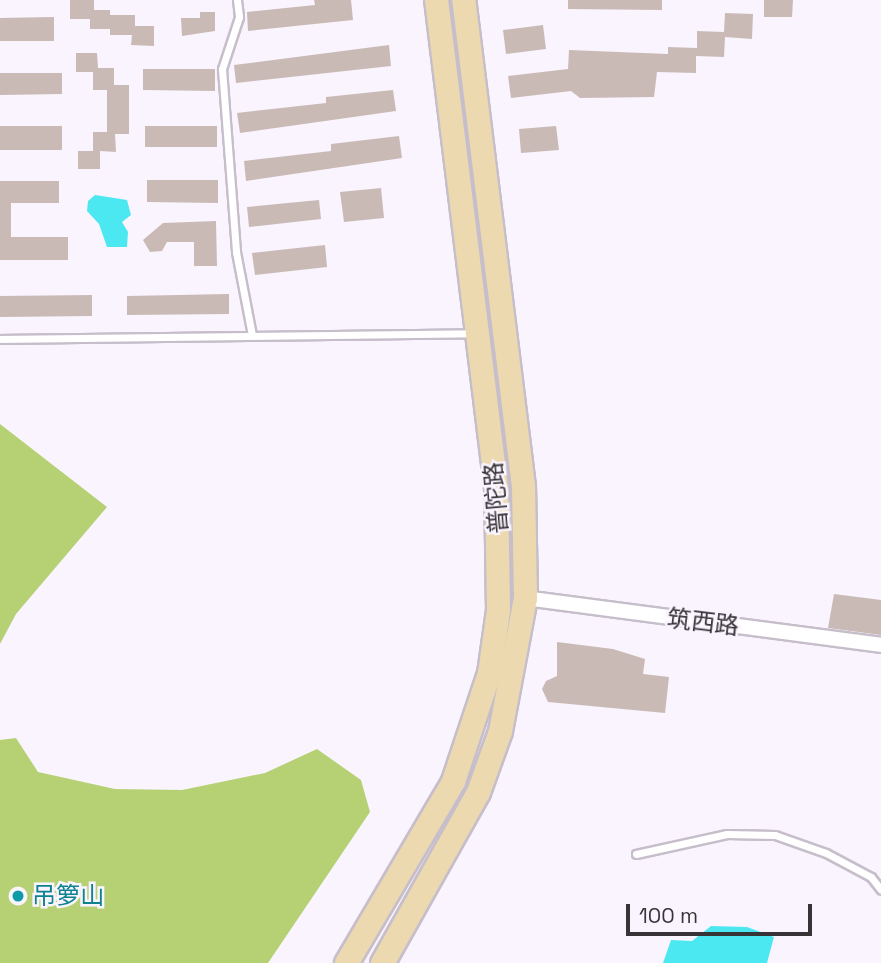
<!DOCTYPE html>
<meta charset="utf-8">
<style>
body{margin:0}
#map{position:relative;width:881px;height:963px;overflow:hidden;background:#faf4fe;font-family:"Space Grotesk","Noto Sans SC",sans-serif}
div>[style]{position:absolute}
.green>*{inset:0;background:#b6d074}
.water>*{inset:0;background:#4be8f2}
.building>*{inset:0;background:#c9bab6}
.roads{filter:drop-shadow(2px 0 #c6beca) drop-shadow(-2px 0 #c6beca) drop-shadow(0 2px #c6beca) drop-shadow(0 -2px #c6beca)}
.service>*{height:7px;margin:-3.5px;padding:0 3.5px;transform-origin:3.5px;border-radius:3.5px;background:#fff}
.minor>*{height:14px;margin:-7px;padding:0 7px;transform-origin:7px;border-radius:7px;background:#fff}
.primary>*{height:23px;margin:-11.5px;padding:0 11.5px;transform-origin:11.5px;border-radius:11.5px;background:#ecd9b0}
.dots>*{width:19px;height:19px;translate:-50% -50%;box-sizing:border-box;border:4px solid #faf4fe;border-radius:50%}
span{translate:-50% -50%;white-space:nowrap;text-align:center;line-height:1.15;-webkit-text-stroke:5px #faf4fe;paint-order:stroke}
.street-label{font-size:24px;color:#373438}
.culture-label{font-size:24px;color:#0d838f}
.left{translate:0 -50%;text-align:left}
.scale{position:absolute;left:626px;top:904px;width:186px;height:32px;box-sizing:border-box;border:4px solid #373438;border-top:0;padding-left:9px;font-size:21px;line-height:24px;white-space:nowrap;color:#373438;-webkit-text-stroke:5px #faf4fe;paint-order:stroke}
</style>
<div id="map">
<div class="green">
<i style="clip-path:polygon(0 424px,107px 507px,16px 614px,0 644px)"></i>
<i style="clip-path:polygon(16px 738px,38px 772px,115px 789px,182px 790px,265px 773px,317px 749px,361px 780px,370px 812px,268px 963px,0 963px,0 740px)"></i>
</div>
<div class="water">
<i style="clip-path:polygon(95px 195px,127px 200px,131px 215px,122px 222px,128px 232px,127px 247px,107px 247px,99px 224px,87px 211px,88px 201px)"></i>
<i style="clip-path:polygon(711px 926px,747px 927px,774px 937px,767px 963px,663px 963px,671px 940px,692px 941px)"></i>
</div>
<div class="building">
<i style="clip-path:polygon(70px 0,94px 0,94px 10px,110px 10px,110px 15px,135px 15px,135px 26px,154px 26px,154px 46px,131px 45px,132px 35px,110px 35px,110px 29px,90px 29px,90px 19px,70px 19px)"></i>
<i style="clip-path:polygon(314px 0,351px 0,353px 20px,248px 31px,247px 12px,315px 5px)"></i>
<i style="clip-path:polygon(568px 0,662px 0,662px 10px,568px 9px)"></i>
<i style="clip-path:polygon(764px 0,793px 0,792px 17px,764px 17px)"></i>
<i style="clip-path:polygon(200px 12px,215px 12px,215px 31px,182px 36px,181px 18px,200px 18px)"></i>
<i style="clip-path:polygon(725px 13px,753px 14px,752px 39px,725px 37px,724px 57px,696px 56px,696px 73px,657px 72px,654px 97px,580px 98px,571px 91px,511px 98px,508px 76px,568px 69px,569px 50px,668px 54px,668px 47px,697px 48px,697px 31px,724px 32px)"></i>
<i style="clip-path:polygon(54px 17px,54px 41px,0 41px,0 18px)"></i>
<i style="clip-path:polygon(543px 25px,546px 49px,506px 54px,503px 30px)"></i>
<i style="clip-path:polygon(389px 45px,391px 66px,236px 83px,234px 65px)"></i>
<i style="clip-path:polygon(76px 53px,97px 53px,98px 68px,114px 68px,114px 85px,129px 85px,129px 134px,115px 134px,116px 152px,100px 151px,100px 169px,78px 169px,78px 151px,93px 151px,93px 132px,107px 132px,107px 90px,93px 90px,93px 72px,76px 72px)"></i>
<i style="clip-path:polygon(143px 69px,215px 69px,215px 91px,143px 90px)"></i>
<i style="clip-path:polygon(0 73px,62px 73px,62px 94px,0 95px)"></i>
<i style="clip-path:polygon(393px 90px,396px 111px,240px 133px,237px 113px,326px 103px,326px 97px)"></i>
<i style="clip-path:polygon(0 126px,62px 126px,62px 150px,0 150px)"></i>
<i style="clip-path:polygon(145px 126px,217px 126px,217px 147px,145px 147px)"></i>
<i style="clip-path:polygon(556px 126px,559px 150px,521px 153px,519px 129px)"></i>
<i style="clip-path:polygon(399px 136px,402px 158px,246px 181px,244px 161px,331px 151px,331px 144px)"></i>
<i style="clip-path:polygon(147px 180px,218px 180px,218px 203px,147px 202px)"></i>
<i style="clip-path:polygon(0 181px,59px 181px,59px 203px,11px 203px,11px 237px,68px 237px,68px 260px,0 260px)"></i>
<i style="clip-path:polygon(381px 188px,384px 218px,344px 222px,340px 192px)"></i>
<i style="clip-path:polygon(319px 200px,321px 219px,249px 227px,247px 207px)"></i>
<i style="clip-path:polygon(216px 221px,217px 266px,194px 266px,194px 242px,167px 242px,162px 251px,150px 252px,143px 240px,163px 223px)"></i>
<i style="clip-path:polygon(325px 245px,327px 267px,255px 275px,252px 253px)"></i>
<i style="clip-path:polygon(229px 294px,229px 314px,127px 315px,127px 296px)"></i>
<i style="clip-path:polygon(92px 295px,92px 316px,0 317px,0 296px)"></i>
<i style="clip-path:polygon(834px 594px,881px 600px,881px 635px,828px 628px)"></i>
<i style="clip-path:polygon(557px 642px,613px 649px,645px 659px,643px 674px,669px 677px,665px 713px,548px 702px,542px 689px,546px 681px,557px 676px)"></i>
</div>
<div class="roads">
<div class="service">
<i style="left:237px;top:0;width:17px;rotate:83deg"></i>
<i style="left:239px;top:17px;width:55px;rotate:108.1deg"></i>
<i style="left:222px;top:69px;width:184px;rotate:85.6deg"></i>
<i style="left:236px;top:252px;width:85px;rotate:79.1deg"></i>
<i style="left:0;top:339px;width:474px;rotate:-0.7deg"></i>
<i style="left:636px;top:854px;width:93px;rotate:-12.4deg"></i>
<i style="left:727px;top:834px;width:48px;rotate:1.2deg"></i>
<i style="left:775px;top:835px;width:54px;rotate:19.4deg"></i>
<i style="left:826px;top:853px;width:51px;rotate:28.1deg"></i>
<i style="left:871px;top:877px;width:16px;rotate:52deg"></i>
</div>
<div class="minor">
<i style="left:525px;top:598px;width:359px;rotate:7.5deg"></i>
</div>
<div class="primary">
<i style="left:346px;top:963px;width:211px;rotate:-59.5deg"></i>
<i style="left:453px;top:781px;width:114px;rotate:-71.6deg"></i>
<i style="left:489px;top:673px;width:64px;rotate:-81.9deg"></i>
<i style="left:498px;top:610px;width:122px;rotate:-90.9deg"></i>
<i style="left:496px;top:488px;width:492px;rotate:-97deg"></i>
<i style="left:382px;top:963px;width:196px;rotate:-60.7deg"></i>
<i style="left:478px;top:792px;width:65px;rotate:-70.2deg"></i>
<i style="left:500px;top:731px;width:135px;rotate:-79.4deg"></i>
<i style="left:525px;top:598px;width:112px;rotate:-91deg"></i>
<i style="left:523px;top:486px;width:490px;rotate:-97deg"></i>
</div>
</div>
<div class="dots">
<i style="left:18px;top:896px;background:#0f9aa8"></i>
</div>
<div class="street-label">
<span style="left:496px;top:498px;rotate:-95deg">普陀路</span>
<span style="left:703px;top:622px;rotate:7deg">筑西路</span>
</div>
<div class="culture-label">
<span class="left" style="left:32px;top:896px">吊箩山</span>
</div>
<div class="scale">100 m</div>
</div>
